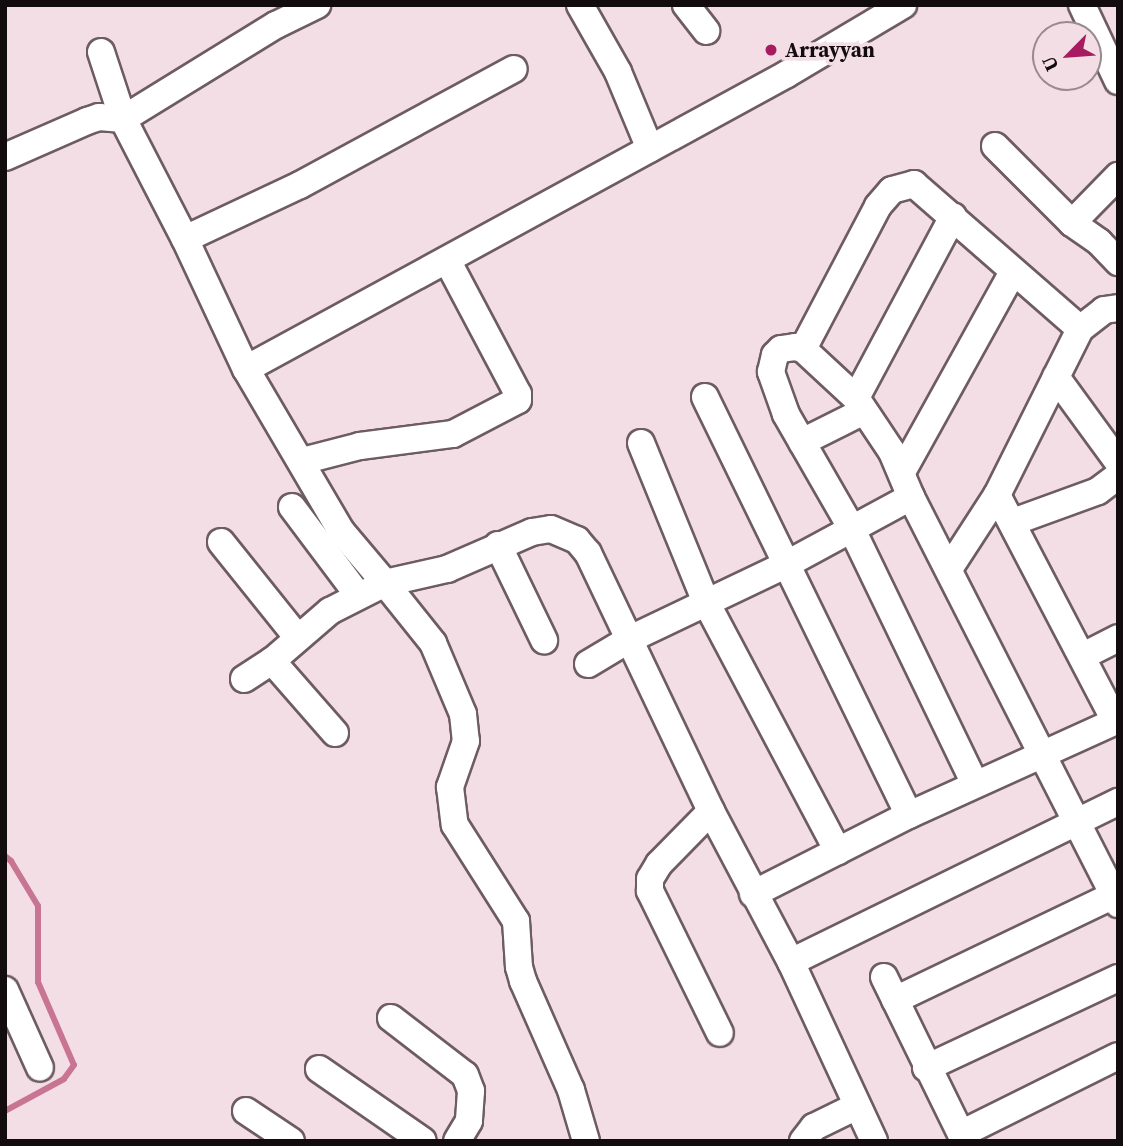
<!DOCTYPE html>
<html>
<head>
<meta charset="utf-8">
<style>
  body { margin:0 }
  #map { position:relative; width:1123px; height:1146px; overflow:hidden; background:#f3dee5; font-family:"Source Serif 4",serif }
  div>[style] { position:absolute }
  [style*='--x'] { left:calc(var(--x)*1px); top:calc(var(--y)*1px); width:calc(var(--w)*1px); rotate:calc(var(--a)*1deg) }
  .stream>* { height:6px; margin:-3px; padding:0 3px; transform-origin:3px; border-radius:3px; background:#c87593 }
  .roads { filter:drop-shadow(2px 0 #6d5c61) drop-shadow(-2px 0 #6d5c61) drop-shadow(0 2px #6d5c61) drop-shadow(0 -2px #6d5c61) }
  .minor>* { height:26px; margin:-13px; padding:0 13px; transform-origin:13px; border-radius:13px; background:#fff }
  .dots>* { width:19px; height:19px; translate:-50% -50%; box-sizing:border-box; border:4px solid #f3dee5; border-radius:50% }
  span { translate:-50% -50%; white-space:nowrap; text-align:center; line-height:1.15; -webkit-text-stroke:7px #f3dee5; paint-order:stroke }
  .poi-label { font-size:21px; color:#130c0e; font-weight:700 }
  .left { translate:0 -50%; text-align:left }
  .frame { position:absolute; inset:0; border:7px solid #130c0e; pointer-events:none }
  .north { position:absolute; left:1032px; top:21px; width:70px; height:70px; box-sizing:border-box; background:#f3dee5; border:2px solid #998a8f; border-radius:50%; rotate:245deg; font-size:19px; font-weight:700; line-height:28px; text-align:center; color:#130c0e }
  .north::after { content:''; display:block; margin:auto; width:24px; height:32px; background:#a71c61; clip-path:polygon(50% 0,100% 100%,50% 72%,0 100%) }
</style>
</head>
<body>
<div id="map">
  <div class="stream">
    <div style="--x:5;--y:856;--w:8;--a:40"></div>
    <div style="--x:11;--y:861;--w:52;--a:59"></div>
    <div style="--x:38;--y:906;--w:76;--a:90"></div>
    <div style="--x:38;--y:982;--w:90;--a:66.6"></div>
    <div style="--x:74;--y:1065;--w:17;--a:126"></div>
    <div style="--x:64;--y:1079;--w:67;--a:151.5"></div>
  </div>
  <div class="roads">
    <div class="minor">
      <div style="--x:580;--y:5;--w:77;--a:60.4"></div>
      <div style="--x:618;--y:72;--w:83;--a:67.4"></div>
      <div style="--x:686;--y:5;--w:33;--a:52"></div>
      <div style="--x:1082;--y:5;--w:84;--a:64.7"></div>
      <div style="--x:101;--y:52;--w:71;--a:71.8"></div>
      <div style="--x:123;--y:119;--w:180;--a:-31.6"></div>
      <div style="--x:276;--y:25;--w:46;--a:-26"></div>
      <div style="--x:995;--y:146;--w:109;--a:45"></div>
      <div style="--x:1072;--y:223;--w:66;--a:-45.6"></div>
      <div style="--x:5;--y:157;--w:90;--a:-23.7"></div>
      <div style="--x:87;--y:121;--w:13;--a:-18"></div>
      <div style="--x:99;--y:117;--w:24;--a:5"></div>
      <div style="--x:123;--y:119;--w:135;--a:62.7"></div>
      <div style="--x:185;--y:239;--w:144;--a:64.9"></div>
      <div style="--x:246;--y:369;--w:616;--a:-28.6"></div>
      <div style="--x:787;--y:74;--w:135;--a:-30.7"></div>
      <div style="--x:1072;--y:223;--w:33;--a:35"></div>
      <div style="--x:1099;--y:242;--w:28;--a:46"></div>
      <div style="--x:185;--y:239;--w:127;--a:-25.2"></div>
      <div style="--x:300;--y:185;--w:243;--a:-28.5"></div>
      <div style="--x:803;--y:349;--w:161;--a:-62.3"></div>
      <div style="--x:878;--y:206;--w:21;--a:-49"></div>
      <div style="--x:892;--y:190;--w:23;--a:-15"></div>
      <div style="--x:914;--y:184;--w:220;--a:41.1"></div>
      <div style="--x:246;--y:369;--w:188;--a:59.6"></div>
      <div style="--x:341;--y:531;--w:68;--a:49.8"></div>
      <div style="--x:385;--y:583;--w:64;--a:-12.7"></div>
      <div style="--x:447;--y:569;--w:93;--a:-23.5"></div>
      <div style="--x:532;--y:532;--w:19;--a:-9"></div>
      <div style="--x:551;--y:529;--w:28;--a:23"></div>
      <div style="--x:577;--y:540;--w:17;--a:50"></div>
      <div style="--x:588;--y:553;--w:286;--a:64.5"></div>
      <div style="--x:711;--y:811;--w:171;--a:62.1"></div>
      <div style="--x:791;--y:962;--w:197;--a:65.1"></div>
      <div style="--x:1056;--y:377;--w:105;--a:53.9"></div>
      <div style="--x:705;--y:397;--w:465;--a:64"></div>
      <div style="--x:856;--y:398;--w:206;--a:-61.9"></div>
      <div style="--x:802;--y:442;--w:69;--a:-26.6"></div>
      <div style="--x:641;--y:443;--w:172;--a:67.8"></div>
      <div style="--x:706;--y:602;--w:282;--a:62.1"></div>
      <div style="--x:302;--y:461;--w:60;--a:-14.5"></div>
      <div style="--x:360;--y:446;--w:94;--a:-7.4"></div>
      <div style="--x:453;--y:434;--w:73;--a:-27.6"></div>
      <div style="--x:518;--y:400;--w:6;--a:-90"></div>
      <div style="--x:518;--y:394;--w:149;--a:-117.9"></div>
      <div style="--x:902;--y:472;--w:229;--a:-61"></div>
      <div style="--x:997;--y:495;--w:255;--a:62.4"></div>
      <div style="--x:292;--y:507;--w:110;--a:53.1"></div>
      <div style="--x:1013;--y:522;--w:90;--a:-20"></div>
      <div style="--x:1098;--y:491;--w:25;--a:-37"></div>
      <div style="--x:221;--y:542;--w:122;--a:51.3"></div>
      <div style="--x:498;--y:545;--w:106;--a:64.2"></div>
      <div style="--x:949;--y:569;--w:88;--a:-57"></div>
      <div style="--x:997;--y:495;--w:186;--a:-63.4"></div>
      <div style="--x:1080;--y:329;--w:31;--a:-38"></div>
      <div style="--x:1104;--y:310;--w:14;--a:-8"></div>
      <div style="--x:1083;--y:656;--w:39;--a:-27"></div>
      <div style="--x:588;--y:664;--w:47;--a:-31"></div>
      <div style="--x:628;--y:640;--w:176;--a:-25.5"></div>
      <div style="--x:787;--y:564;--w:141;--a:-28.4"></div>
      <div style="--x:244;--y:679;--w:33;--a:-33"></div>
      <div style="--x:335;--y:733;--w:96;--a:-131.2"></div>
      <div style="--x:272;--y:661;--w:77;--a:-40.8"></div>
      <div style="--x:330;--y:611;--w:62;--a:-27"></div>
      <div style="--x:385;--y:583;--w:77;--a:51.3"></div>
      <div style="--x:433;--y:643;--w:77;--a:67.1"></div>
      <div style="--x:463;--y:714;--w:27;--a:84"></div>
      <div style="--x:466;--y:741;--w:49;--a:109.2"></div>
      <div style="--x:450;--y:787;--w:38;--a:83"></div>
      <div style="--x:455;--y:825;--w:114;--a:57.6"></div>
      <div style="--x:516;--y:921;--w:46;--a:86.3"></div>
      <div style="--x:519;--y:967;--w:15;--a:74"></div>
      <div style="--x:523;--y:981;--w:119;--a:66.2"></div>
      <div style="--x:571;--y:1090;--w:53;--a:73.6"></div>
      <div style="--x:975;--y:784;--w:283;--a:-115.8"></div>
      <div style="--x:852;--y:529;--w:133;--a:-119.9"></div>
      <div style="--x:786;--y:414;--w:45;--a:-109.7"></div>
      <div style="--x:771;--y:372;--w:17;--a:-77"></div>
      <div style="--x:775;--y:355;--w:8;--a:-45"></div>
      <div style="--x:781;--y:349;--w:14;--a:-8"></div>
      <div style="--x:795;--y:347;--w:8;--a:14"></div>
      <div style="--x:803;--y:349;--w:72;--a:42.8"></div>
      <div style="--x:856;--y:398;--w:65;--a:56.3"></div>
      <div style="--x:892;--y:452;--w:49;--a:67.1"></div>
      <div style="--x:911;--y:497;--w:457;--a:63"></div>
      <div style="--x:711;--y:811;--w:74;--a:134.5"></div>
      <div style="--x:659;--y:864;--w:17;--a:121"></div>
      <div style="--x:650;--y:879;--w:12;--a:90"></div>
      <div style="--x:650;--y:891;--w:158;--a:63.8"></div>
      <div style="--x:753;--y:894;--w:175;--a:-26.9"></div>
      <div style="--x:909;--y:815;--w:230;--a:-24.4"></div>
      <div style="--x:791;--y:962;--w:364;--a:-26.1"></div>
      <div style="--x:884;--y:977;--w:175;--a:63.9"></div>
      <div style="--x:961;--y:1134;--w:175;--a:-26.4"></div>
      <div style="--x:5;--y:990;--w:85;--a:65.8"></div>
      <div style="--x:895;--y:1000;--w:247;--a:-25.6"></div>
      <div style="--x:391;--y:1018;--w:93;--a:37.6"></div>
      <div style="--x:465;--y:1075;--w:17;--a:69"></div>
      <div style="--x:471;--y:1091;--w:30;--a:94"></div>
      <div style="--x:469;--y:1121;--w:23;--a:121"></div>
      <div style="--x:926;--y:1068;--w:212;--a:-25.1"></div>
      <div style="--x:319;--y:1069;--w:126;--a:34.7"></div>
      <div style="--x:246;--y:1111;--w:54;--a:33.7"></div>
      <div style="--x:803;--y:1141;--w:18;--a:-52"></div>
      <div style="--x:814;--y:1127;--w:48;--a:-26"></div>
    </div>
  </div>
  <div class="dots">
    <div style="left:771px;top:50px;background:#a71c61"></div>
  </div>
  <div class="poi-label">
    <span class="left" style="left:785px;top:50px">Arrayyan</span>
  </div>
  <div class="frame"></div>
  <div class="north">U</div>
</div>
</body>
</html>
